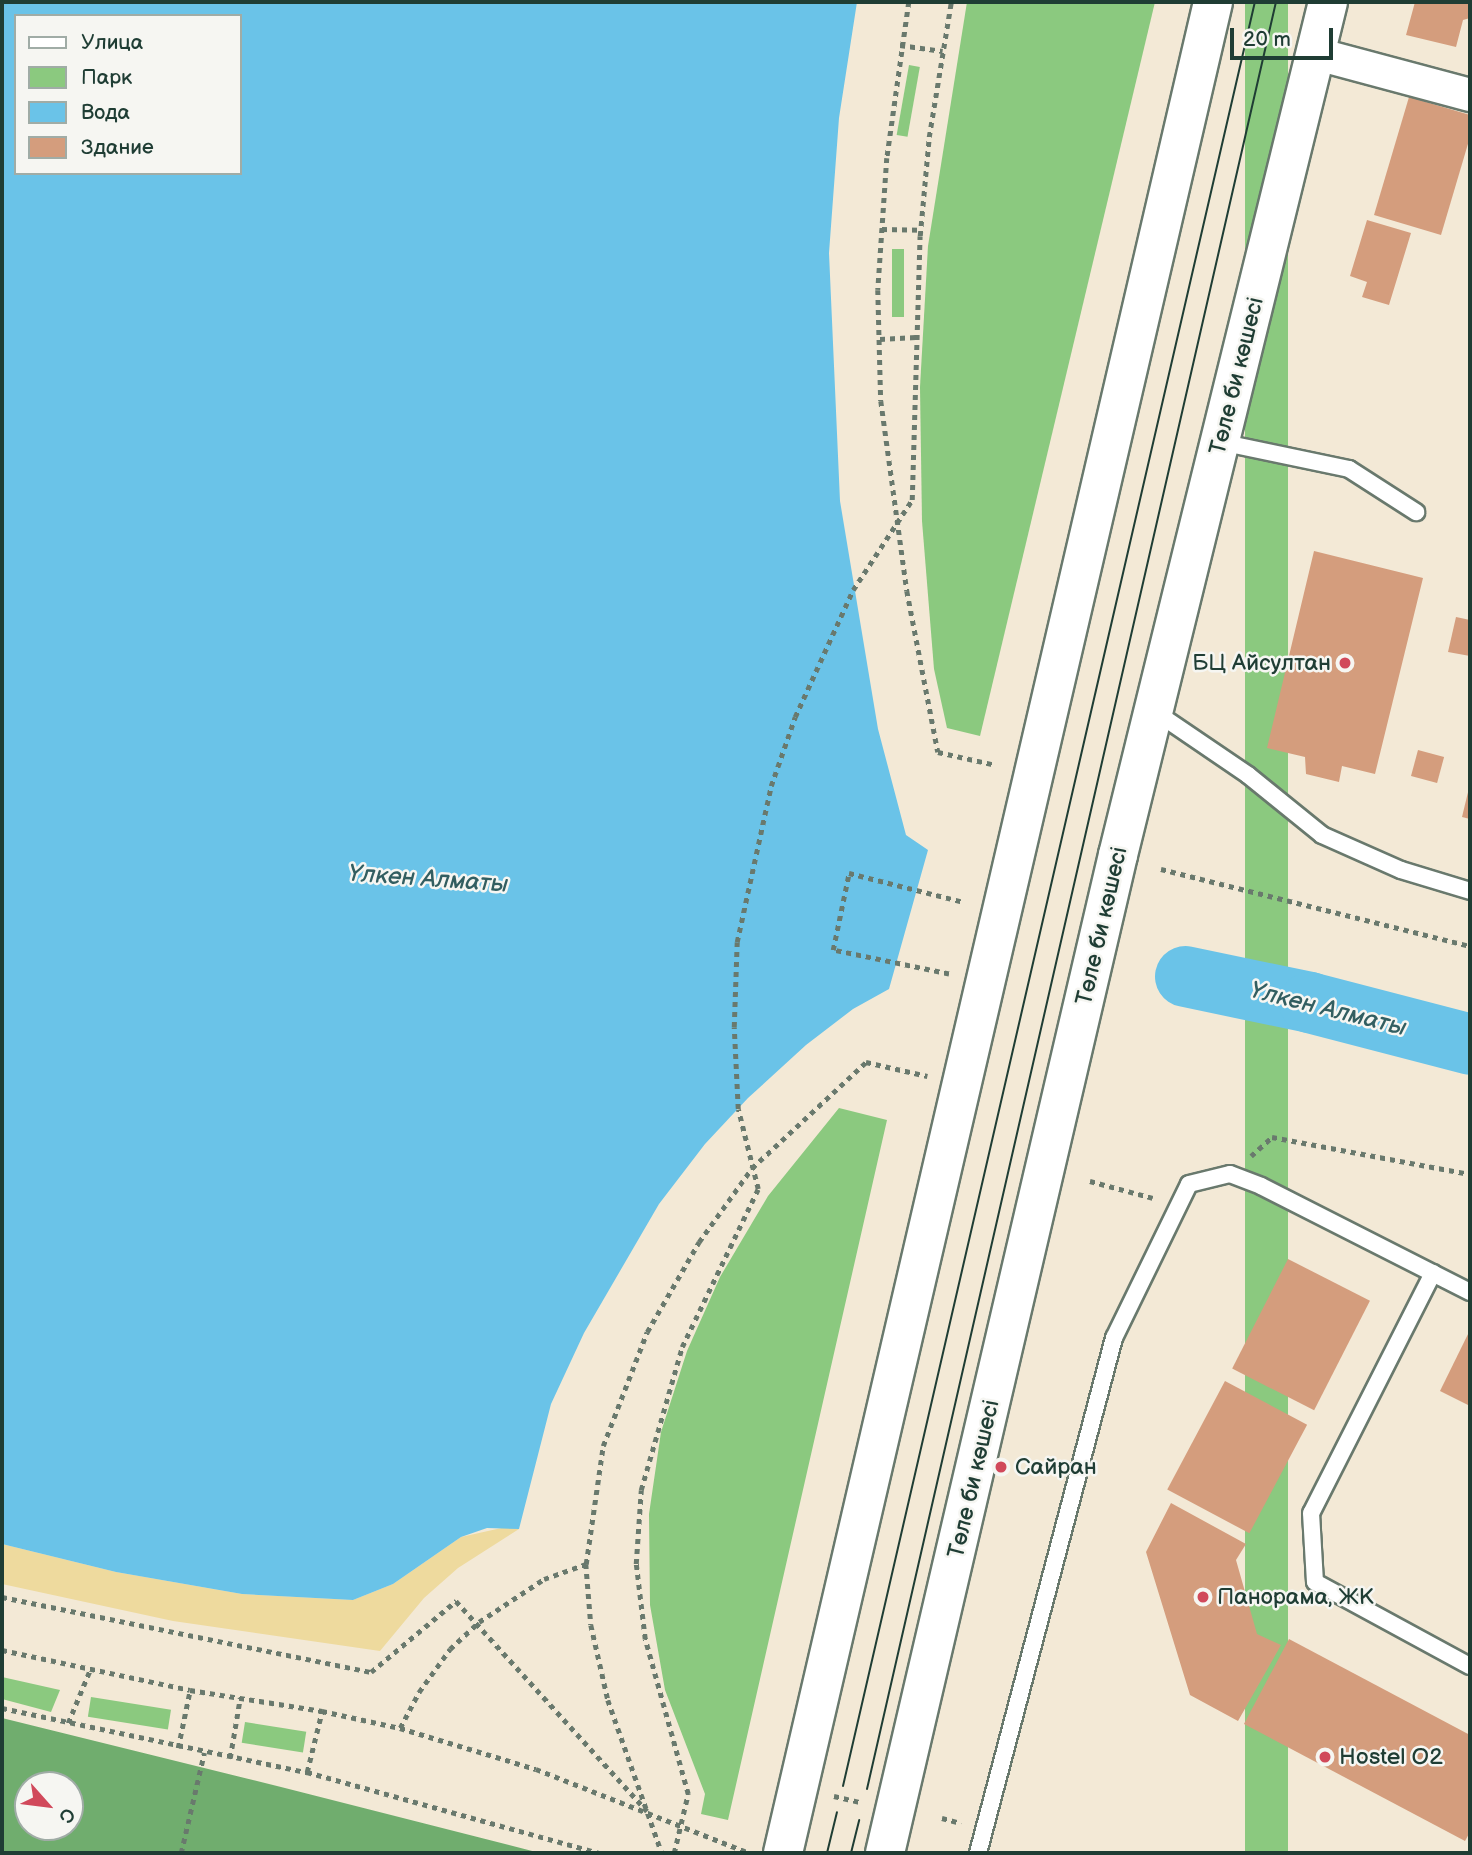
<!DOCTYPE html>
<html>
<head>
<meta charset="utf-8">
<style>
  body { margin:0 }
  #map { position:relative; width:1472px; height:1855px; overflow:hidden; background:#f3e9d6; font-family:"Balsamiq Sans",sans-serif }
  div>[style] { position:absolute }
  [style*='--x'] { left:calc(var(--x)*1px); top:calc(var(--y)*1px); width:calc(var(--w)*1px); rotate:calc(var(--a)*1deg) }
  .green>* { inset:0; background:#8bc97f; transform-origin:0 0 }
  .forest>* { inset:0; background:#70ad6e }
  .sand>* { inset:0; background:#eeda9e }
  .water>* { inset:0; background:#6ac3e8 }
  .river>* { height:61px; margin:-30.5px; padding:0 30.5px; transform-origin:30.5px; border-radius:30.5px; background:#6ac3e8 }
  .building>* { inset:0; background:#d49d7d; transform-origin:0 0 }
  .path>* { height:4.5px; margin-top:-2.25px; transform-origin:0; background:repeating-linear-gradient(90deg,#69796d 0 5px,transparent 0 10px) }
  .roads { filter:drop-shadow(2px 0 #69796d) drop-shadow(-2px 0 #69796d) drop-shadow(0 2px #69796d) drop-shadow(0 -2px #69796d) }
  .lane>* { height:16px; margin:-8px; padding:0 8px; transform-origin:8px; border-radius:8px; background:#fff }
  .street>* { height:32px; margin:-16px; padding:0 16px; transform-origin:16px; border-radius:16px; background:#fff }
  .secondary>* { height:38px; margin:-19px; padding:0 19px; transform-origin:19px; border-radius:19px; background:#fff }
  .tram>* { height:2px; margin:-1px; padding:0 1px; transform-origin:1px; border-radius:1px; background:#1f3d34 }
  .dots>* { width:19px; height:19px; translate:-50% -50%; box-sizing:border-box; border:4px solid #f6f6f2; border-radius:50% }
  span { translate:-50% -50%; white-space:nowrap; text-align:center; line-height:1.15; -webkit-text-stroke:5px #f6f6f2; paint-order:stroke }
  .street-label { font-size:23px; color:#1f3d34 }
  .poi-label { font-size:23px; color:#1f3d34 }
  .right { translate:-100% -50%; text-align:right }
  .left { translate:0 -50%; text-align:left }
  .water-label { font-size:24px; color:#325e61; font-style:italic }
  .frame { position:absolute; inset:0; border:4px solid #1f3d34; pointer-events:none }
  .legend { position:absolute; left:14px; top:14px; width:228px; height:161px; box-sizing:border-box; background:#f6f6f2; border:2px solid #a0aca6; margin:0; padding:9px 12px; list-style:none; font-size:21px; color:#1f3d34 }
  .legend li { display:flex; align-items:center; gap:14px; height:35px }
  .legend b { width:35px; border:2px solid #a0aca6 }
  .north { position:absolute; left:14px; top:1771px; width:70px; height:70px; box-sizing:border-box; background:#f6f6f2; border:2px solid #a0aca6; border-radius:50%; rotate:118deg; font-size:19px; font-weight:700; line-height:28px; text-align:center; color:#1f3d34 }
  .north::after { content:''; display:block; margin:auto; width:24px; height:32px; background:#d1495b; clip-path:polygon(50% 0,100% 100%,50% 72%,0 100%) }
  .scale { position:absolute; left:1230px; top:28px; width:103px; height:32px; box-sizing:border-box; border:4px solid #1f3d34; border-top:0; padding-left:9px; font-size:21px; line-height:24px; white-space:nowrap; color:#1f3d34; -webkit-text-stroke:5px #f6f6f2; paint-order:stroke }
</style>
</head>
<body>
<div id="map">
  <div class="green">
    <div style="clip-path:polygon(967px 2px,1155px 2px,980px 736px,947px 728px,934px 669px,922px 521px,920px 387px,928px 246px)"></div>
    <div style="left:1245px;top:2px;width:43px;height:1900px"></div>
    <div style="left:909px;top:65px;width:11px;height:71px;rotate:10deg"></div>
    <div style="left:892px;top:249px;width:12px;height:68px"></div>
    <div style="clip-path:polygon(839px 1108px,887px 1120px,728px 1820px,701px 1814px,705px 1794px,665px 1690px,650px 1605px,649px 1514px,661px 1432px,687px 1351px,720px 1277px,768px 1196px)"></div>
    <div style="clip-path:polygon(2px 1677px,60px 1690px,51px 1712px,2px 1699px)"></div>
    <div style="left:91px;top:1697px;width:81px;height:20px;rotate:9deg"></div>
    <div style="left:245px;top:1722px;width:62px;height:21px;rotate:9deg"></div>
  </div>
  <div class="forest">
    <div style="clip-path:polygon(evenodd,2px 1718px,281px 1787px,540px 1853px,2px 1853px,2px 1718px,28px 1785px,70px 1785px,70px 1827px,28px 1827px,28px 1785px)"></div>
  </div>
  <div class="sand">
    <div style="clip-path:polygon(506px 1527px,519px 1529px,458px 1568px,424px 1598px,380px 1651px,173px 1621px,2px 1584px,2px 1544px,116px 1572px,242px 1594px,353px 1600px,393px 1584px,461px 1537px)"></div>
  </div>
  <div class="water">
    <div style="clip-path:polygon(evenodd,2px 2px,857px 2px,839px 118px,829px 253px,840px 501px,878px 729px,906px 835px,928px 850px,889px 989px,853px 1009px,806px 1045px,748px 1098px,705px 1144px,659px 1204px,584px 1333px,551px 1404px,519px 1529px,487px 1528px,461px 1537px,393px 1584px,353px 1600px,242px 1594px,116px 1572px,2px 1544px,2px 2px,16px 16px,240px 16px,240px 173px,16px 173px,16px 16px)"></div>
  </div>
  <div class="river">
    <div style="--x:1185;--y:976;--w:127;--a:11.8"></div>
    <div style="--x:1309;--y:1002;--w:166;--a:14.6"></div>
  </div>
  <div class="building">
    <div style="clip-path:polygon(1415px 2px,1470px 2px,1470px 18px,1463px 20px,1456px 47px,1406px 35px)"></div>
    <div style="clip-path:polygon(1409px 97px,1470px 115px,1470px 137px,1441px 235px,1374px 215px)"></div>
    <div style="clip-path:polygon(1367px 220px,1411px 233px,1389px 305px,1362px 297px,1367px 282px,1350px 276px)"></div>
    <div style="clip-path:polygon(1314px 551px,1423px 578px,1375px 774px,1342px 766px,1339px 782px,1306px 774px,1305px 757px,1267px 748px)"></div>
    <div style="clip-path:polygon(1456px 617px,1470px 620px,1470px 656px,1448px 652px)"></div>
    <div style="left:1418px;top:750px;width:27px;height:27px;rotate:15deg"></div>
    <div style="clip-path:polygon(1469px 788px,1470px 788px,1470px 819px,1462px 817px)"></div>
    <div style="left:1288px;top:1259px;width:92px;height:123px;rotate:27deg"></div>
    <div style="clip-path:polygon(1470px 1330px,1470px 1406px,1440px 1391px)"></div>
    <div style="left:1225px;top:1381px;width:93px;height:123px;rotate:28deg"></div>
    <div style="clip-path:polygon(1171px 1503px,1246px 1544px,1236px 1560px,1257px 1634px,1281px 1645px,1238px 1721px,1190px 1695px,1146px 1552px)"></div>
    <div style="clip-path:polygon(1289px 1639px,1470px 1735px,1470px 1832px,1465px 1841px,1244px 1724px)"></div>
  </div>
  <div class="path">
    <div style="--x:909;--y:2;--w:158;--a:98"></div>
    <div style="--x:887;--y:158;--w:132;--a:93.9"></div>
    <div style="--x:878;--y:290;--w:111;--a:88.5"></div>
    <div style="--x:881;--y:401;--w:192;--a:82.2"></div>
    <div style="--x:907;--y:591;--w:164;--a:79.1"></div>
    <div style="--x:938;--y:752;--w:59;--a:12.6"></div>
    <div style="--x:900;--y:45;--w:43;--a:7.9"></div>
    <div style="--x:882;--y:229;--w:39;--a:1"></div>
    <div style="--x:880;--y:339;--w:36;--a:-3"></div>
    <div style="--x:1161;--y:869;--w:318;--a:14"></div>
    <div style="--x:949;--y:974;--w:118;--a:-168.3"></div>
    <div style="--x:833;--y:950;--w:79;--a:-78.3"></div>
    <div style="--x:849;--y:873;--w:119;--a:14.2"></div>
    <div style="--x:1251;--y:1156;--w:28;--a:-42"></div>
    <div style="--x:1272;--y:1137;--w:201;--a:10.6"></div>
    <div style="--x:1090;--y:1181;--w:65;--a:15.1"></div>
    <div style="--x:586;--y:1564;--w:61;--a:85.3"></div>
    <div style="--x:591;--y:1625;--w:77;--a:77.2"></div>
    <div style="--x:608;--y:1700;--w:162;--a:70.6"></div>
    <div style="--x:2;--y:1597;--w:377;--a:11.5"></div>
    <div style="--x:371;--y:1672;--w:111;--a:-39.9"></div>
    <div style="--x:456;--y:1601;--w:284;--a:47.7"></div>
    <div style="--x:2;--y:1650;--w:192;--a:12"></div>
    <div style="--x:190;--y:1690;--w:134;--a:9"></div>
    <div style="--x:2;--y:1708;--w:312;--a:11.9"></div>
    <div style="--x:307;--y:1772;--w:303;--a:15.5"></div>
    <div style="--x:68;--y:1723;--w:57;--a:-67.5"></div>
    <div style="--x:400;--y:1728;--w:142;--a:16.8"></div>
    <div style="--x:536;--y:1769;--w:227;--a:21.5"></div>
    <div style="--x:178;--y:1748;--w:59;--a:-78.3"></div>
    <div style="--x:230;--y:1758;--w:61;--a:-80.5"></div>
    <div style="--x:307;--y:1772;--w:63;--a:-76.2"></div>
    <div style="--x:322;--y:1711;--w:80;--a:12.3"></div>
    <div style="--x:400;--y:1728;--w:41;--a:-62.2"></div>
    <div style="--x:419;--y:1692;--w:53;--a:-54.2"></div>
    <div style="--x:450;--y:1649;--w:40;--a:-43"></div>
    <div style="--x:479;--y:1622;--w:78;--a:-33.5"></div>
    <div style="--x:544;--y:1579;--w:45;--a:-19.7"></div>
    <div style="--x:586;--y:1564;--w:119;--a:-81.8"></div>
    <div style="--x:603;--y:1446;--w:122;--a:-68.9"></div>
    <div style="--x:647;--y:1332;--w:104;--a:-60"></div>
    <div style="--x:699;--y:1242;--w:91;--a:-54.4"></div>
    <div style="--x:752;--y:1168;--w:156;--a:-42.9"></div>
    <div style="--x:866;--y:1062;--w:63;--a:12.9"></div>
    <div style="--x:834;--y:1796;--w:27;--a:13"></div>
    <div style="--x:942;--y:1818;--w:20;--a:15"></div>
    <div style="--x:181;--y:1853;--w:103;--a:-77"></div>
    <div style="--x:674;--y:1853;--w:61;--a:-76.7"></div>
    <div style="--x:688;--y:1794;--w:161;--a:-105.5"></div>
    <div style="--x:645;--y:1639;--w:76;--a:-96.8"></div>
    <div style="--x:636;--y:1564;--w:74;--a:-86.1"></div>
    <div style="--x:641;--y:1490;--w:149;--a:-74"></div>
    <div style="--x:682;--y:1347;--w:175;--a:-64.3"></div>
    <div style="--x:758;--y:1189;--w:82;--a:-104"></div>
    <div style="--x:738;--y:1109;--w:82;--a:-92.8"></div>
    <div style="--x:734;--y:1027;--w:85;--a:-88"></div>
    <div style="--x:737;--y:942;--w:160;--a:-77.7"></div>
    <div style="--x:771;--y:786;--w:73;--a:-70.8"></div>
    <div style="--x:795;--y:717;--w:140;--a:-65.5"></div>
    <div style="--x:853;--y:590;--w:108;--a:-56.8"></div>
    <div style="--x:912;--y:500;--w:264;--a:-88.3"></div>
    <div style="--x:920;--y:236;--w:99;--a:-84.8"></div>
    <div style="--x:929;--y:137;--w:137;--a:-80.7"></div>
  </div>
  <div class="roads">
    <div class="lane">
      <div style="--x:1220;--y:442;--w:132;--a:11.8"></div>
      <div style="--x:1349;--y:469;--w:80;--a:32.7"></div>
      <div style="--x:1154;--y:711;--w:114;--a:34.2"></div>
      <div style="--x:1248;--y:775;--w:95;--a:39"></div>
      <div style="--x:1322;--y:835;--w:86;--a:23.9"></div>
      <div style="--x:1401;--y:870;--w:72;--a:16.9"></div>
      <div style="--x:1433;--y:1273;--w:269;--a:116.9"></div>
      <div style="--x:1311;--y:1513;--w:69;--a:86.7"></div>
      <div style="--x:1315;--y:1582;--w:176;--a:28.5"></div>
      <div style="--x:978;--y:1853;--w:533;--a:-75.21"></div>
      <div style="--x:1114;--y:1338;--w:171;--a:-64"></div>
      <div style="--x:1189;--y:1184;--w:42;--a:-13.7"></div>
      <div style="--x:1230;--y:1174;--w:33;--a:21"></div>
      <div style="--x:1261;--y:1186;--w:234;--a:26.9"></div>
    </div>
    <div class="street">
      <div style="--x:1317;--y:54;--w:158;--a:15"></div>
    </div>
    <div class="secondary">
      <div style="--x:783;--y:1853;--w:1900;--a:-76.92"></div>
      <div style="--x:885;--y:1853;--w:1025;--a:-76.86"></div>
      <div style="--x:1118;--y:855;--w:878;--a:-76.17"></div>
    </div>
  </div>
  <div class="tram">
    <div style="--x:843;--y:1786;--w:1831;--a:-77"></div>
    <div style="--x:867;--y:1789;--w:1833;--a:-77.11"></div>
    <div style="--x:827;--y:1853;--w:42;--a:-76.3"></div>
    <div style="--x:851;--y:1853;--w:34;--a:-76"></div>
  </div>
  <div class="dots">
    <div style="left:1345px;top:663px;background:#d1495b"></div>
    <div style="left:1001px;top:1467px;background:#d1495b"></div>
    <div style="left:1203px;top:1597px;background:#d1495b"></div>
    <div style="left:1325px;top:1757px;background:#d1495b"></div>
  </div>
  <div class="street-label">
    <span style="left:1237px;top:376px;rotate:-76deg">Төле би көшесі</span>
    <span style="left:1102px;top:926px;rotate:-77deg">Төле би көшесі</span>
    <span style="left:974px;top:1479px;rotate:-77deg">Төле би көшесі</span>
  </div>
  <div class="poi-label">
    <span class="right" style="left:1331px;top:663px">БЦ Айсултан</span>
    <span class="left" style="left:1015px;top:1467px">Сайран</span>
    <span class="left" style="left:1217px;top:1597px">Панорама, ЖК</span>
    <span class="left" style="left:1339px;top:1757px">Hostel O2</span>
  </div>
  <div class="water-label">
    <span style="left:428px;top:879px;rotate:4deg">Үлкен Алматы</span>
    <span style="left:1328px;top:1009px;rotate:14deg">Үлкен Алматы</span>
  </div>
  <div class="frame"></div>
  <ul class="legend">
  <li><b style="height:9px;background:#fff"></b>Улица</li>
  <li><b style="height:19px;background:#8bc97f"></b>Парк</li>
  <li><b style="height:19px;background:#6ac3e8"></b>Вода</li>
  <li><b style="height:19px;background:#d49d7d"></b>Здание</li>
  </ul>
  <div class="north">С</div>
  <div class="scale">20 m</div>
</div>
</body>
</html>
